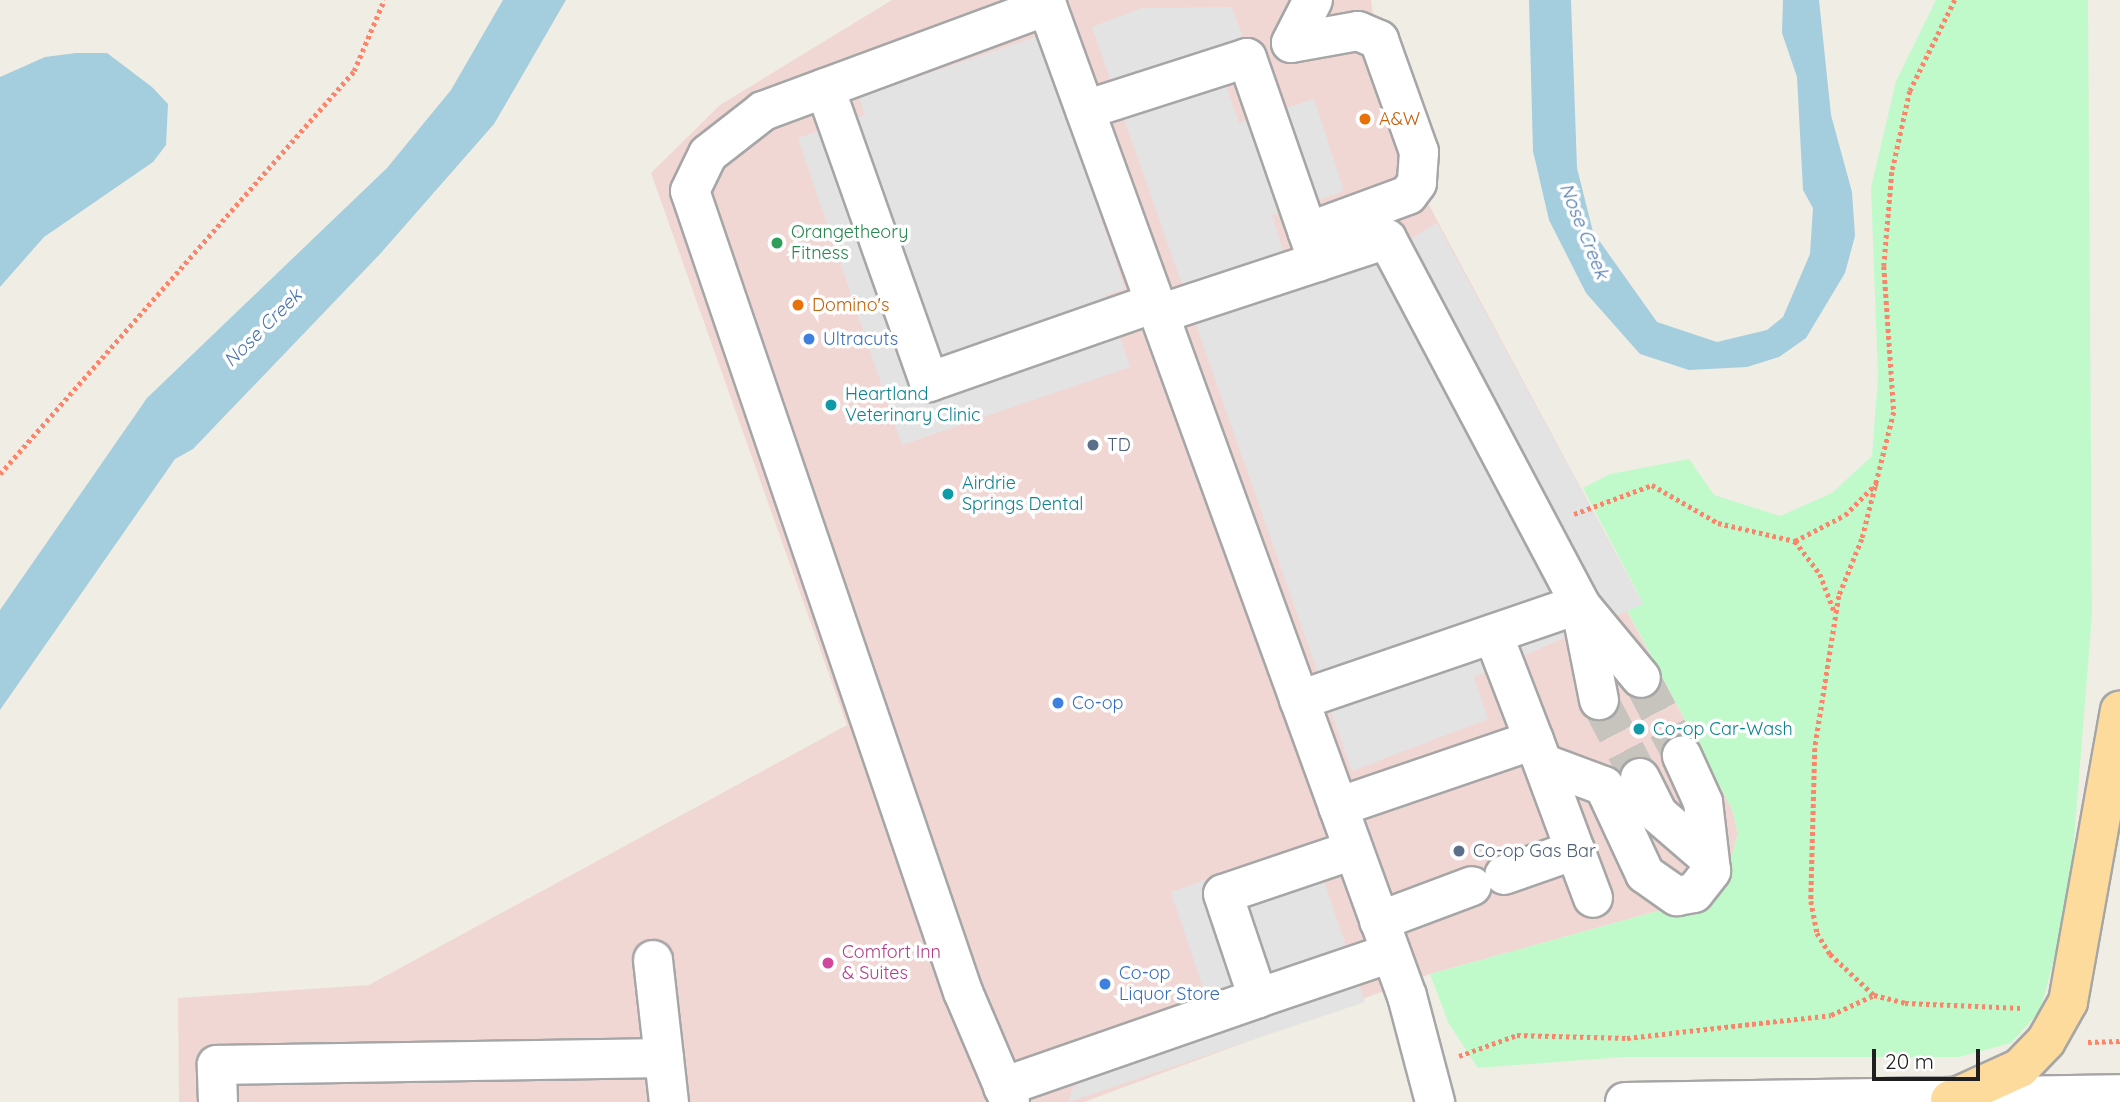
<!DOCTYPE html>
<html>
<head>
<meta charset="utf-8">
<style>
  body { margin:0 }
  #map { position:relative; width:2120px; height:1102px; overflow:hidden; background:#f0ede5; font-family:Quicksand,sans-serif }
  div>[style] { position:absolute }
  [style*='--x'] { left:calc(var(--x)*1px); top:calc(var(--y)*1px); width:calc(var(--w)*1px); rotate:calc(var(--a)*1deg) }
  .commercial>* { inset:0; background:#f1d7d4 }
  .park>* { inset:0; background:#c1faca }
  .parking>* { inset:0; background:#e3e3e3 }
  .water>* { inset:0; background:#a4cdde }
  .minor-tunnel>* { height:38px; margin-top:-19px; transform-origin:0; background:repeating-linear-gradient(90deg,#c6c4bd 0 38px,transparent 0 57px) }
  .path>* { height:4.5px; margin-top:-2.25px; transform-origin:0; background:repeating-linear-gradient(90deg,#fc846a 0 3.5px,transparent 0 7px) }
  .roads { filter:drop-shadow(2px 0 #a6a6a6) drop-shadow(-2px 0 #a6a6a6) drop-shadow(0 2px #a6a6a6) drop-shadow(0 -2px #a6a6a6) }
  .minor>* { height:38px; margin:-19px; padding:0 19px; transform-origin:19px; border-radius:19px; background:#fff }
  .major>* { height:38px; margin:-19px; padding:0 19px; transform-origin:19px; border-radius:19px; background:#fddb9c }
  .dots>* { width:19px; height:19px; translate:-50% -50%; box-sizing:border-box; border:4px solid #fff; border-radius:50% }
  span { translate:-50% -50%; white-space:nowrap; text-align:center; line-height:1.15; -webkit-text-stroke:7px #fff; paint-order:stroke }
  .food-label { font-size:18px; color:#c56008 }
  .left { translate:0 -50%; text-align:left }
  .leisure-label { font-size:18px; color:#27864d }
  .shop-label { font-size:18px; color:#366cbe }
  .culture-label { font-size:18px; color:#0d838f }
  .service-label { font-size:18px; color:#4e5e75 }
  .hotel-label { font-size:18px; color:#b23c85 }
  .water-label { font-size:19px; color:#4975b0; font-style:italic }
  .scale { position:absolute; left:1872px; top:1049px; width:108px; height:32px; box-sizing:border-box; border:4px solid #1f1f1f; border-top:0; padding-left:9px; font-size:21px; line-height:24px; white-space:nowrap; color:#1f1f1f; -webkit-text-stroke:5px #fff; paint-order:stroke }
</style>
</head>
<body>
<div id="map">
  <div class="commercial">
    <div style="clip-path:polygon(892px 0,1371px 0,1373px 14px,1392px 24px,1438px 152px,1422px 192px,1643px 604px,1627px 611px,1732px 809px,1738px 833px,1725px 880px,1694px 901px,1430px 974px,1084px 1102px,179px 1102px,178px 998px,369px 985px,847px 725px,651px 173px,720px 105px)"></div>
  </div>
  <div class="park">
    <div style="clip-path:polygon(1936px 0,2088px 0,2092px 614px,2069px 904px,2040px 1011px,2011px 1043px,1959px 1057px,1623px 1057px,1478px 1068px,1449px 1024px,1430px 974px,1694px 901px,1725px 879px,1738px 834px,1732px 809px,1627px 610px,1643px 603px,1583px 488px,1610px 474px,1689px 459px,1714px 495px,1780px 516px,1832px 493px,1872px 456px,1878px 377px,1871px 188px,1896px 81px)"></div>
  </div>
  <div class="parking">
    <div style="clip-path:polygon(1232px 7px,1243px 38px,1213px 48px,1239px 123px,1314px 99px,1344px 191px,1272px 215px,1294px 285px,1381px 257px,1437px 223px,1643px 604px,1474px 677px,1488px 719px,1352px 771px,1092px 27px,1142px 8px)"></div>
    <div style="clip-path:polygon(1039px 36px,1125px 289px,1106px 295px,1130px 367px,902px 445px,798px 138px,865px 115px,859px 97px)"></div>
    <div style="clip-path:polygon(1311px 843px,1365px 1002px,1068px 1102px,1080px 1070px,1214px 1020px,1171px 892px)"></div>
  </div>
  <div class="water">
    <div style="clip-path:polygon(503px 0,566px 0,494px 124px,380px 254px,193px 449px,175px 459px,0 710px,0 610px,147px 398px,387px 168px,451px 90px)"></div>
    <div style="clip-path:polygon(1529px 0,1571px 0,1577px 168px,1593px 232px,1657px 322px,1717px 342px,1767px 330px,1783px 317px,1810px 254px,1813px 208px,1803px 190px,1797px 77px,1782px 33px,1783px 0,1819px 0,1831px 115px,1852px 192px,1855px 236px,1845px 273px,1806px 338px,1779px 357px,1747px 367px,1689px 370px,1640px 354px,1586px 293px,1549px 220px,1533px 151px)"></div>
    <div style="clip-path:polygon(76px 53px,107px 53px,152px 87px,168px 104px,166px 145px,153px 162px,44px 237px,0 287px,0 77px,45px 57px)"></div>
  </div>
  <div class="minor-tunnel">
    <div style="--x:1641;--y:678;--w:88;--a:62.3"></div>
    <div style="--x:1599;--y:700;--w:88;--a:62.3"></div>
  </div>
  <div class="path">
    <div style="--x:1955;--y:0;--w:102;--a:116.3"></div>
    <div style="--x:1910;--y:91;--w:83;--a:102.5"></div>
    <div style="--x:1892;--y:172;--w:94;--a:94.9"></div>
    <div style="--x:1884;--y:266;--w:146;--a:86.1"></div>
    <div style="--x:1894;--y:412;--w:131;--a:104.1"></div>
    <div style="--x:1862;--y:539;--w:61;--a:112"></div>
    <div style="--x:1839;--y:596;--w:154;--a:99"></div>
    <div style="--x:1815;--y:748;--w:153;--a:91.5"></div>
    <div style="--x:1811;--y:901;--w:33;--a:79"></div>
    <div style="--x:1817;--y:933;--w:25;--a:58"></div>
    <div style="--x:1830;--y:954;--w:60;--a:43"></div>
    <div style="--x:1874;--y:995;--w:32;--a:14"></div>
    <div style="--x:1905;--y:1003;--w:117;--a:2.4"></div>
    <div style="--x:0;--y:474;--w:536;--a:-48.7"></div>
    <div style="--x:354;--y:71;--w:77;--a:-67.1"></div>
    <div style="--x:1574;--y:514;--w:83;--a:-20.4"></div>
    <div style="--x:1652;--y:485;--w:76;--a:29.9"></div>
    <div style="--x:1718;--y:523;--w:79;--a:13.2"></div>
    <div style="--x:1795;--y:541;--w:56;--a:-27.5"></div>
    <div style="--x:1845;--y:515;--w:45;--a:-45"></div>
    <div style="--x:1795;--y:541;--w:41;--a:52.9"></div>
    <div style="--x:1820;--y:574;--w:42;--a:69"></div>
    <div style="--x:2088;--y:1042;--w:32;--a:-2"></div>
    <div style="--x:1459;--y:1056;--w:62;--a:-19.9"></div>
    <div style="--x:1517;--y:1035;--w:110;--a:1.6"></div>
    <div style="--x:1627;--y:1038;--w:205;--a:-6.4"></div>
    <div style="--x:1831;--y:1015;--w:47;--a:-24.9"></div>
  </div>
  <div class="roads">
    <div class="minor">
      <div style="--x:1045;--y:0;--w:1060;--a:70.03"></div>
      <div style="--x:1407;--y:996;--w:110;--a:75.2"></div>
      <div style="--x:1291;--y:43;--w:68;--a:-10.2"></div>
      <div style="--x:1358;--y:31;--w:23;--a:23"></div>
      <div style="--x:1379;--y:40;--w:119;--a:70.3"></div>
      <div style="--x:1419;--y:152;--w:31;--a:94"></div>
      <div style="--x:1417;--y:183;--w:15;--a:127"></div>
      <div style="--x:1408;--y:195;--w:107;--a:159.7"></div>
      <div style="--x:1291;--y:43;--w:48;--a:-62.9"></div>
      <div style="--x:825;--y:88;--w:312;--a:70.5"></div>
      <div style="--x:929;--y:382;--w:239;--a:-19.3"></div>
      <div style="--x:1085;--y:110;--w:170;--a:-17.8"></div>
      <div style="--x:1247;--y:58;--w:216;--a:70.8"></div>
      <div style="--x:1159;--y:314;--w:240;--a:-18.2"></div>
      <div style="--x:1387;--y:239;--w:413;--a:62.1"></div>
      <div style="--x:1580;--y:604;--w:297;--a:161.1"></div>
      <div style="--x:1580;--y:604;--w:98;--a:78.8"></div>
      <div style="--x:1582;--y:607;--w:92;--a:50.3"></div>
      <div style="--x:1493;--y:634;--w:114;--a:68.9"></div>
      <div style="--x:1545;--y:764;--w:63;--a:20.4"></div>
      <div style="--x:1604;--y:786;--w:97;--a:65"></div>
      <div style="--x:1645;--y:874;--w:39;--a:35"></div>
      <div style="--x:1677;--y:896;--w:17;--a:-10"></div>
      <div style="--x:1694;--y:893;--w:28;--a:-52"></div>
      <div style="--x:1711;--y:871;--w:69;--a:-96.6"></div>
      <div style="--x:1703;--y:802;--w:51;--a:-114.5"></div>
      <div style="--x:1640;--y:778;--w:40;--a:63.4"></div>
      <div style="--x:1658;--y:814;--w:67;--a:40.8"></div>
      <div style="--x:1338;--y:807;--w:207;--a:-18.9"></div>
      <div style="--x:1534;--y:740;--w:117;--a:69.6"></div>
      <div style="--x:1575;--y:850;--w:75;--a:160.6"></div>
      <div style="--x:1353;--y:850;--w:137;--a:161.3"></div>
      <div style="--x:1223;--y:894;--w:110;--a:71.4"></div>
      <div style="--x:1258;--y:998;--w:140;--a:-18.7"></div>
      <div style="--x:1575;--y:850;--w:51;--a:69.4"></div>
      <div style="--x:1379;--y:921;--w:99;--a:-20.6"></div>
      <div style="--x:653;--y:960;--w:143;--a:83.6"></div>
      <div style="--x:1003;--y:1087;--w:270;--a:-19.2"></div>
      <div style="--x:218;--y:1102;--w:37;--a:-92"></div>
      <div style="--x:217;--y:1065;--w:447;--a:-0.9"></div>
      <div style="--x:1010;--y:1102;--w:120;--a:-113.1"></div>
      <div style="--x:963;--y:992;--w:846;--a:-108.82"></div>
      <div style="--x:690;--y:191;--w:41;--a:-64.1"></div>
      <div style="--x:708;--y:154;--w:70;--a:-38"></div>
      <div style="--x:763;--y:111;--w:303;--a:-20.3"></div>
      <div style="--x:1625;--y:1102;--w:495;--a:-0.9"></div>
    </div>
    <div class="major">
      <div style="--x:1950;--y:1100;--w:77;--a:-24.6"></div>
      <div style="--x:2020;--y:1068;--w:37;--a:-46"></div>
      <div style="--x:2046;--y:1041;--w:45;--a:-60.6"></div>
      <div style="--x:2068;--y:1002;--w:296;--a:-79.9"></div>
    </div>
  </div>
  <div class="dots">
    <div style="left:1365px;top:119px;background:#e8710a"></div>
    <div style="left:777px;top:243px;background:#2e9e5b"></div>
    <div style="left:798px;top:305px;background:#e8710a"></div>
    <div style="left:809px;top:339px;background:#3f7fe0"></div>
    <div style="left:831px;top:405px;background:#0f9aa8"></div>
    <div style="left:1093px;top:445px;background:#5c6f8a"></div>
    <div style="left:948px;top:494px;background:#0f9aa8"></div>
    <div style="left:1058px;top:703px;background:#3f7fe0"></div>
    <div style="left:1639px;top:729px;background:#0f9aa8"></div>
    <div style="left:1459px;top:851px;background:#5c6f8a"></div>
    <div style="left:828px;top:963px;background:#d1479c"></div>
    <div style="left:1105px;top:984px;background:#3f7fe0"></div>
  </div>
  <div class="food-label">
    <span class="left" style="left:1379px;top:119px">A&amp;W</span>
    <span class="left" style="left:812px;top:305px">Domino's</span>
  </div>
  <div class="leisure-label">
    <span class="left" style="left:791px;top:243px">Orangetheory<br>Fitness</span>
  </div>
  <div class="shop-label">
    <span class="left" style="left:823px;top:339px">Ultracuts</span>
    <span class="left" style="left:1072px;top:703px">Co-op</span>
    <span class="left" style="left:1119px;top:984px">Co-op<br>Liquor Store</span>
  </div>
  <div class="culture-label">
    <span class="left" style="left:845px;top:405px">Heartland<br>Veterinary Clinic</span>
    <span class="left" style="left:962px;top:494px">Airdrie<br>Springs Dental</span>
    <span class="left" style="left:1653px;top:729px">Co-op Car-Wash</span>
  </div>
  <div class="service-label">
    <span class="left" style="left:1107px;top:445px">TD</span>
    <span class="left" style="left:1473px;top:851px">Co-op Gas Bar</span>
  </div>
  <div class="hotel-label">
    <span class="left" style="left:842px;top:963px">Comfort Inn<br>&amp; Suites</span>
  </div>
  <div class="water-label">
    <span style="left:1584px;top:231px;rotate:68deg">Nose Creek</span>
    <span style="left:263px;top:328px;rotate:-45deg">Nose Creek</span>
  </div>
  <div class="scale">20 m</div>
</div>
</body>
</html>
